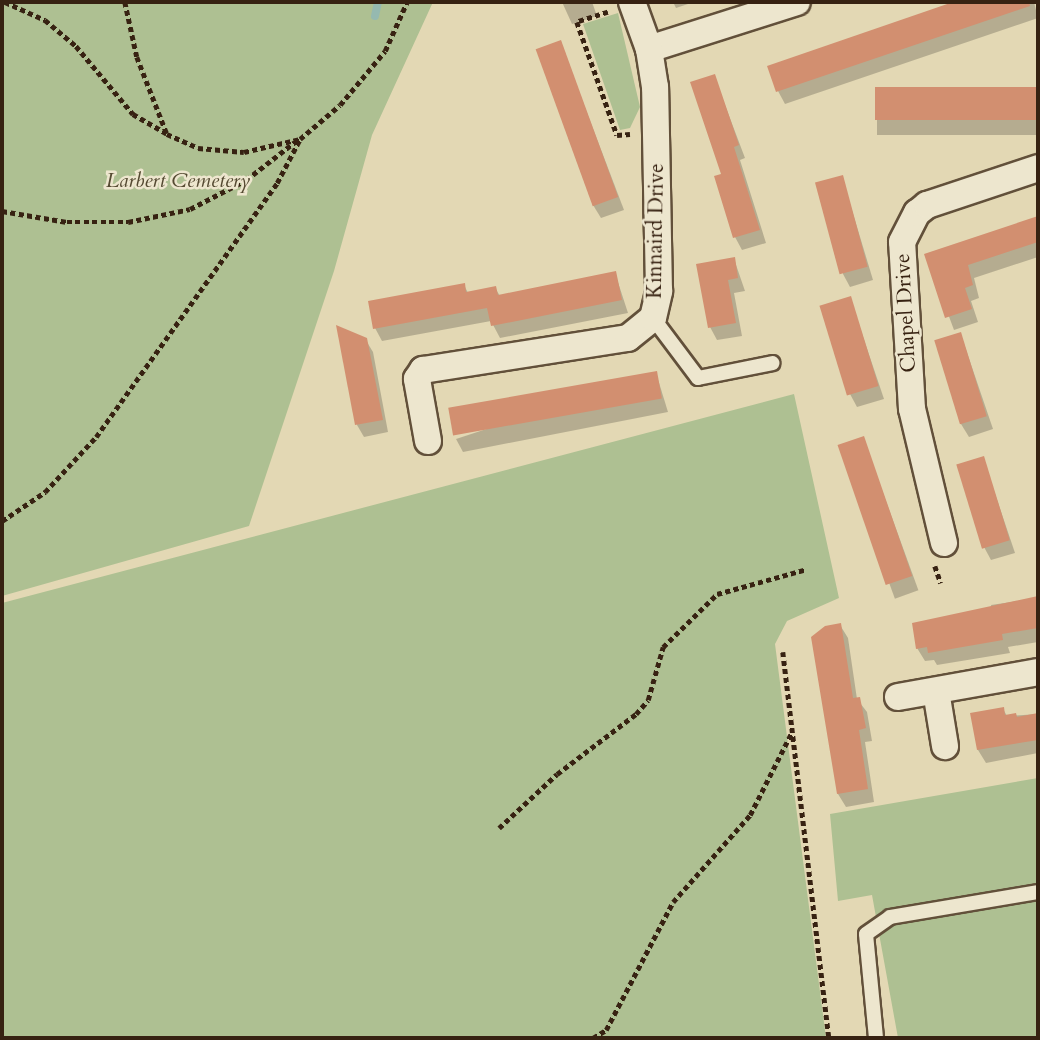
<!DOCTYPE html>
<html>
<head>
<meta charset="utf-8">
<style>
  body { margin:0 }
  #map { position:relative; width:1040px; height:1040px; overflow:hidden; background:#e3d8b4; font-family:Cardo,serif }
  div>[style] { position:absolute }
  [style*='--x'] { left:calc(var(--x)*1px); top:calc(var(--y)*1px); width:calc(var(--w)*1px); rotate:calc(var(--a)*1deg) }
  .green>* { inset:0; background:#aec092 }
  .shadow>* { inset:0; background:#0003; transform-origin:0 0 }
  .stream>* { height:8px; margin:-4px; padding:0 4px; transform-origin:4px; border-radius:4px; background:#95b9b0 }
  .building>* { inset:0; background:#d28f70; transform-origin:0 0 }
  .path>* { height:4.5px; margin-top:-2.25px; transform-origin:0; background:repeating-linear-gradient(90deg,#372212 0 5px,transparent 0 8.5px) }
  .roads { filter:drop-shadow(2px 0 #62503a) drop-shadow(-2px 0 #62503a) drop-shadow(0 2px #62503a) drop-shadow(0 -2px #62503a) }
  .service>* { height:14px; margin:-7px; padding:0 7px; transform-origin:7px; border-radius:7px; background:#ede6ce }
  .minor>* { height:26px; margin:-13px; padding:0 13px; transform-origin:13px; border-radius:13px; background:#ede6ce }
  span { translate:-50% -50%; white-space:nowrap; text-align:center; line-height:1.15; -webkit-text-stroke:5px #ede6ce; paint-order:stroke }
  .park-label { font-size:21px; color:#554a32; font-style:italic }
  .street-label { font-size:21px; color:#372212 }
  .frame { position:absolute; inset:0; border:4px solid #372212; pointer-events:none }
</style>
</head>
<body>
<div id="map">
  <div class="green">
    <div style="clip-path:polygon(2px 2px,433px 2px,372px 135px,334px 271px,249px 526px,2px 596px)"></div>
    <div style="clip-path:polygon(618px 13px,640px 107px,630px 128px,620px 130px,583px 24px)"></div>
    <div style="clip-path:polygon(794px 394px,839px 598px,787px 621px,775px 644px,826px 1038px,2px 1038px,2px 603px)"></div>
    <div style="clip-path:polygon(1038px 778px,1038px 1038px,898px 1038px,872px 895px,838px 901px,830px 814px)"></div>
  </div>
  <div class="shadow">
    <div style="clip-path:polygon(562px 2px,592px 2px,597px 16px,572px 24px)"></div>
    <div style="clip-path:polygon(673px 2px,694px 2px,676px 8px)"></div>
    <div style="clip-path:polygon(961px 2px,1034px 2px,1038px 18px,785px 104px,778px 91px,770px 67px)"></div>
    <div style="clip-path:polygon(560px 42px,624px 210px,601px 218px,593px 205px)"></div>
    <div style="clip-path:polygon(714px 76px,745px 158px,740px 160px,766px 243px,742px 250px,735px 237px,723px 175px)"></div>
    <div style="left:1038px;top:89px;width:46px;height:161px;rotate:90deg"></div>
    <div style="clip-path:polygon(842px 177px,873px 280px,850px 287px,843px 274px)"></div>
    <div style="clip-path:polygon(1038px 218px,1038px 257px,974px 278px,979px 298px,971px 301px,978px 322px,954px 330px,926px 255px)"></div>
    <div style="clip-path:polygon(734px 259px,745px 291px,734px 293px,742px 336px,717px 340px,710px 327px)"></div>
    <div style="clip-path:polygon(615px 273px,628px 313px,500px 338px,491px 321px,382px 341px,375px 328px,464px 285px,468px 293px,495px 288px,500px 296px)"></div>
    <div style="clip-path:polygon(850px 298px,884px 399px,857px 407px,850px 394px)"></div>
    <div style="clip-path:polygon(961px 335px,993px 429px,969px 437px,961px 424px)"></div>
    <div style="clip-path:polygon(365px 339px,373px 352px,388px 432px,364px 437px,357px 425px)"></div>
    <div style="clip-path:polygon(656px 373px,668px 412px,463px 452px,456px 439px)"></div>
    <div style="left:863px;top:438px;width:162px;height:25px;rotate:70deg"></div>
    <div style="clip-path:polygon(983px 458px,1015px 553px,991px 560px,984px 547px)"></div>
    <div style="clip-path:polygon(1038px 598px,1038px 642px,1008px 647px,1010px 653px,937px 665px,934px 660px,925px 661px,917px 648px,992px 611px,991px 605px)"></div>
    <div style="clip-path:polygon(840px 625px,848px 638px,857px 699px,867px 712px,872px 741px,865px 742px,874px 802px,846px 807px,838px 794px)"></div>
    <div style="clip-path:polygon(1003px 709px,1007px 716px,1038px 714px,1038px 753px,986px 763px,978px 750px,972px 714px)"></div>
  </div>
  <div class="stream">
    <div style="--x:375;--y:16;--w:14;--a:-78"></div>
  </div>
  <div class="building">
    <div style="clip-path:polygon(953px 2px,1029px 2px,1030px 6px,776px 92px,767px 66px)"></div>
    <div style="left:561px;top:40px;width:167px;height:27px;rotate:70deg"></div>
    <div style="clip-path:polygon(715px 74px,739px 145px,734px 147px,760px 230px,733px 238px,714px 176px,721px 174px,690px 82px)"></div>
    <div style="left:1038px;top:87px;width:33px;height:163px;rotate:90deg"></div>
    <div style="left:843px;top:175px;width:95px;height:29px;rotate:75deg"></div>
    <div style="clip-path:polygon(1038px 216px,1038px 242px,968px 265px,973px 285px,965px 288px,972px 309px,945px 318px,924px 254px)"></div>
    <div style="clip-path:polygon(735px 257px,738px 278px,728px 280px,736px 323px,708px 328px,696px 264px)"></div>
    <div style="clip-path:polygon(616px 271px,622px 300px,491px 326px,487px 308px,373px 329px,368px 301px,465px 283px,466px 292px,496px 286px,498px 295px)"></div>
    <div style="left:851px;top:296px;width:94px;height:33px;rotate:73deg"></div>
    <div style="clip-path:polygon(336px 325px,367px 338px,383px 420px,355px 425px)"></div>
    <div style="left:961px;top:332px;width:88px;height:28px;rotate:73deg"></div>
    <div style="left:657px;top:371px;width:28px;height:212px;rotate:80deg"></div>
    <div style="left:864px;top:436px;width:148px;height:28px;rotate:71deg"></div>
    <div style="left:984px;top:456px;width:88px;height:29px;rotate:73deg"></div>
    <div style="clip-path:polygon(1038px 596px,1038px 628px,1002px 634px,1003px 640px,928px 653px,927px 647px,916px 649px,912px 623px)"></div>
    <div style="clip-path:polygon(841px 623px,853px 698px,860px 697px,866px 728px,859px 730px,868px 789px,837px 794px,811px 637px,825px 626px)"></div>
    <div style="clip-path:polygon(1004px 707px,1005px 715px,1016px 713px,1017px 717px,1038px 713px,1038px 740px,977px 750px,970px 713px)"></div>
  </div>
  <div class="path">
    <div style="--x:5;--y:2;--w:44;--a:24.2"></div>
    <div style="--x:45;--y:20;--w:40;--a:40"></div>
    <div style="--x:76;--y:46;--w:89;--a:50"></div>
    <div style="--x:133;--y:114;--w:39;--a:30"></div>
    <div style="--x:125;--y:2;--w:56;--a:77.7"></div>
    <div style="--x:137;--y:57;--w:83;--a:68.7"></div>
    <div style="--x:167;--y:134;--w:34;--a:24"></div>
    <div style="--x:198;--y:148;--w:46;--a:5"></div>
    <div style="--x:244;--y:152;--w:57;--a:-13.1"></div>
    <div style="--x:300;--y:139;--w:52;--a:-40.4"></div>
    <div style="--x:340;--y:105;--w:70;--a:-50.2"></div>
    <div style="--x:385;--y:51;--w:54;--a:-65.8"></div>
    <div style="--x:608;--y:12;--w:33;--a:162"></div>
    <div style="--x:577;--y:22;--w:120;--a:70.5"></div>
    <div style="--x:617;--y:135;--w:13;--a:-4"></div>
    <div style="--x:2;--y:211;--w:66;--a:9.6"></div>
    <div style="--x:67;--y:222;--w:61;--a:0"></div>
    <div style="--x:128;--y:222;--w:63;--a:-11.8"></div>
    <div style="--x:190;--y:209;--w:63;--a:-27.4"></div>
    <div style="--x:246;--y:180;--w:63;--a:-38"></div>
    <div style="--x:2;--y:521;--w:52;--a:-34"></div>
    <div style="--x:45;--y:492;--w:75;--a:-47.2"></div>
    <div style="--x:96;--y:437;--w:312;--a:-54.5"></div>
    <div style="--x:277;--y:183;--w:50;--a:-62.4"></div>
    <div style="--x:935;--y:566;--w:18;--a:71"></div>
    <div style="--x:783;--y:652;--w:389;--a:83.2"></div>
    <div style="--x:499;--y:828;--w:79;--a:-43"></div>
    <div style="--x:557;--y:774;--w:99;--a:-37.2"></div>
    <div style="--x:636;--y:714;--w:18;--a:-49"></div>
    <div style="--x:648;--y:700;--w:55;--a:-74.2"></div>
    <div style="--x:663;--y:647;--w:76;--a:-44.5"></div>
    <div style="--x:717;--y:594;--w:93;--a:-15.5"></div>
    <div style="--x:593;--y:1038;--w:15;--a:-32"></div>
    <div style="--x:606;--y:1030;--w:144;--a:-62.4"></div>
    <div style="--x:673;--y:902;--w:116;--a:-48.5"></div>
    <div style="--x:750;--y:815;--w:91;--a:-63.2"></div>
  </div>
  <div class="roads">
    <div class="service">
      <div style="--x:653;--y:318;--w:75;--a:53.1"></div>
      <div style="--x:698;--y:378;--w:76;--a:-11.3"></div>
      <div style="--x:876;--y:1038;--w:104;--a:-95.5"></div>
      <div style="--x:866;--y:934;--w:29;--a:-35"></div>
      <div style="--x:890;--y:917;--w:150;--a:-9.6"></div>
    </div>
    <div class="minor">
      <div style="--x:649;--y:49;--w:155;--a:-17.6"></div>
      <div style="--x:428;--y:441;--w:63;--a:-100.1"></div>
      <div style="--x:417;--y:379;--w:11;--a:-56"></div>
      <div style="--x:423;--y:370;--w:207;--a:-8.9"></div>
      <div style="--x:628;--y:338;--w:32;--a:-39"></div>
      <div style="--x:653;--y:318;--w:28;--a:-77"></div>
      <div style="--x:659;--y:291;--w:204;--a:-91.1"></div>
      <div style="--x:655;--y:87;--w:38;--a:-99"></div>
      <div style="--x:649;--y:49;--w:50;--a:-109.9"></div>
      <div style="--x:944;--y:543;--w:138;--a:-103.4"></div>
      <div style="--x:912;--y:409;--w:167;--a:-93.4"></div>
      <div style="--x:902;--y:242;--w:33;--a:-63"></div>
      <div style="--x:917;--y:213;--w:13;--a:-39"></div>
      <div style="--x:927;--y:205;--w:117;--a:-18.4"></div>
      <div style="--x:936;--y:691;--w:56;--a:80.7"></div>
      <div style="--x:898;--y:697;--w:142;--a:-10.1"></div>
    </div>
  </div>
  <div class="park-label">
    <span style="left:178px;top:181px">Larbert Cemetery</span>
  </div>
  <div class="street-label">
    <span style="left:656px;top:231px;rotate:-89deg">Kinnaird Drive</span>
    <span style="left:906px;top:313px;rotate:-93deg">Chapel Drive</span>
  </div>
  <div class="frame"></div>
</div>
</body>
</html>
